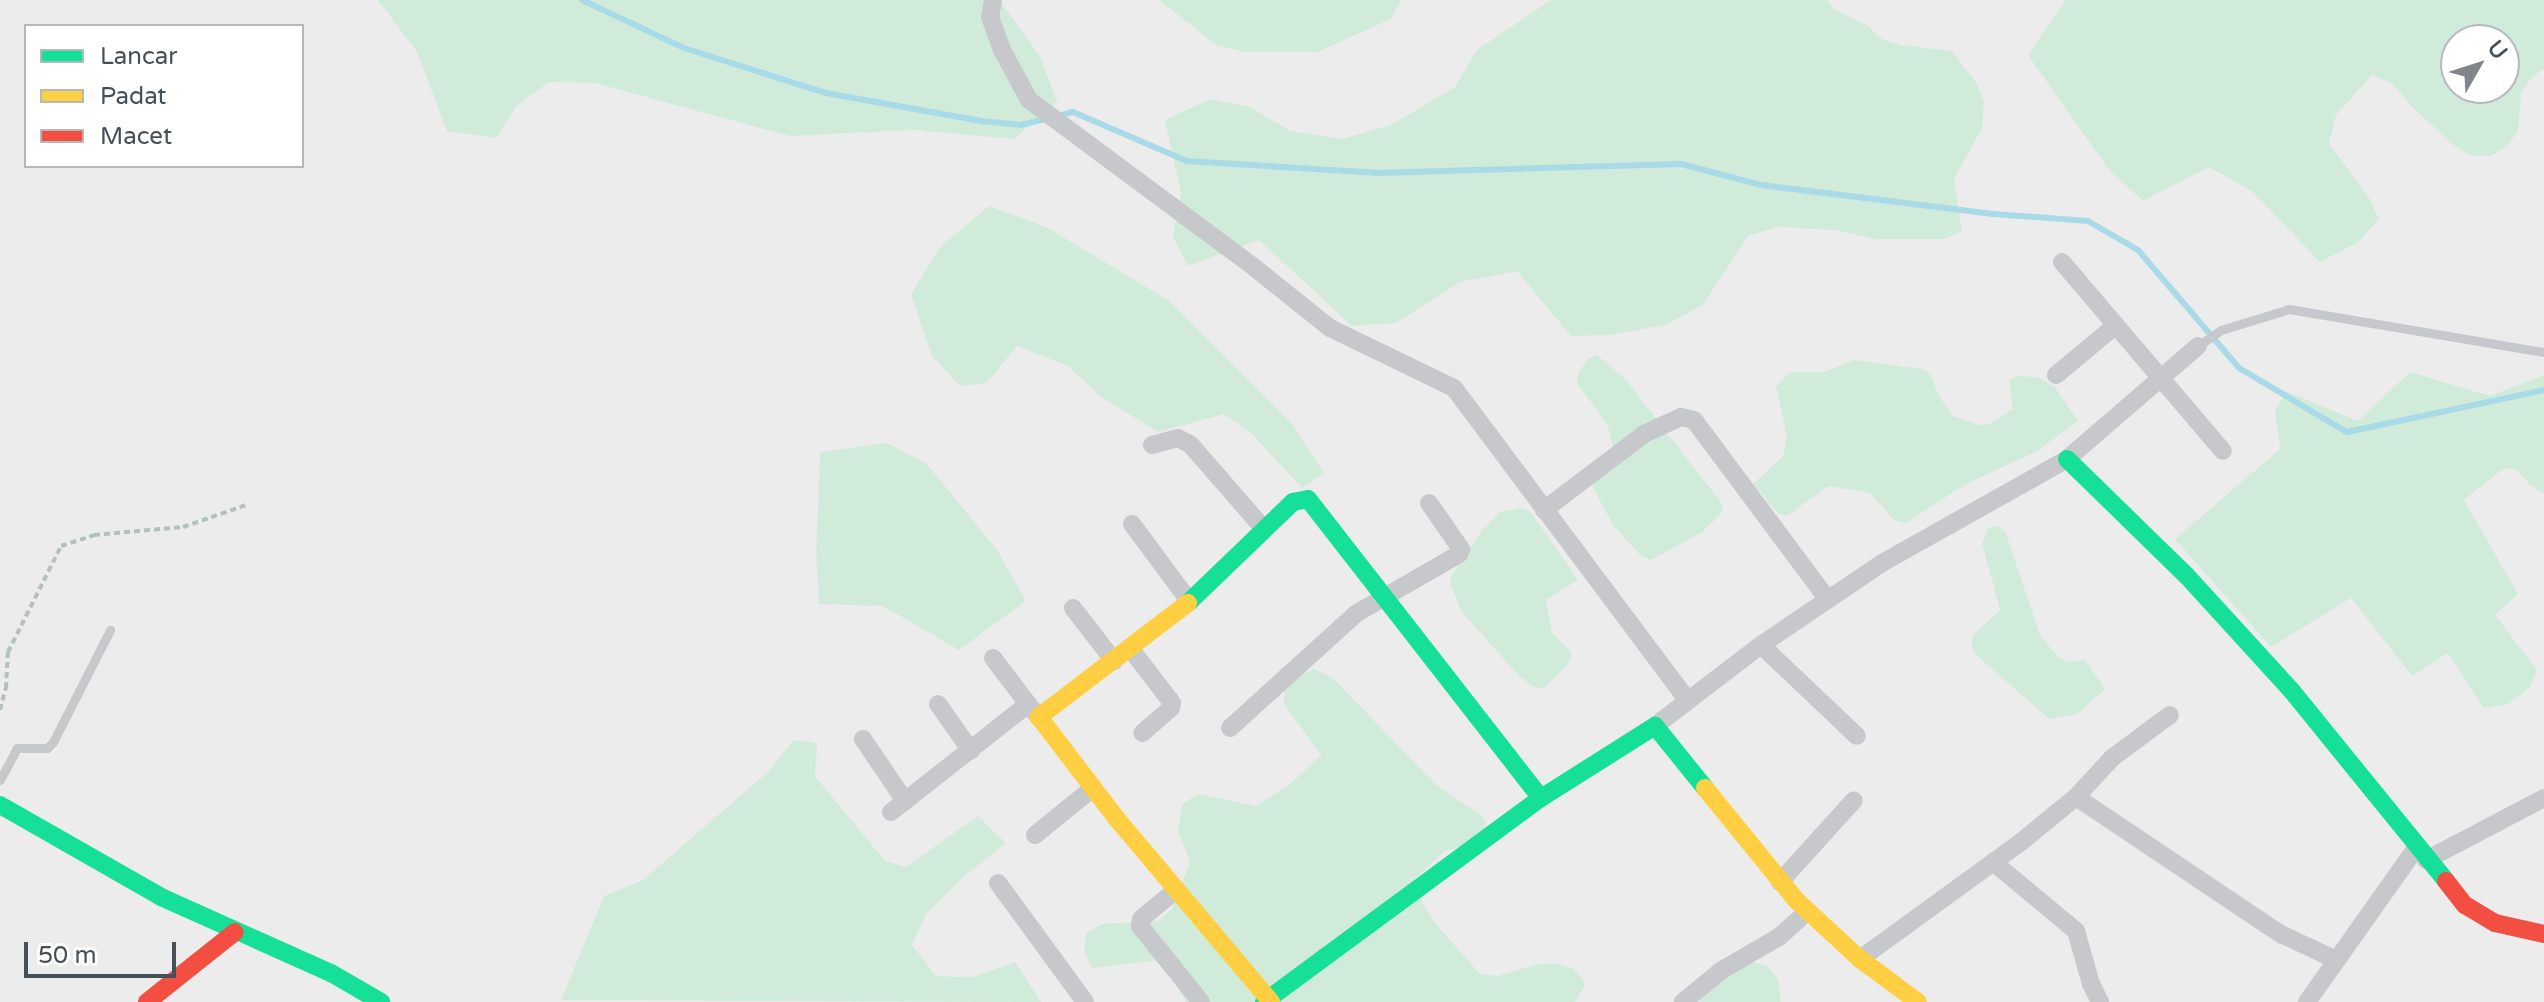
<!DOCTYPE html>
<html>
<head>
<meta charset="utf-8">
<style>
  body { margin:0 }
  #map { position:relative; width:2544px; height:1002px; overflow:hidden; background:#edecec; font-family:"Varela Round",sans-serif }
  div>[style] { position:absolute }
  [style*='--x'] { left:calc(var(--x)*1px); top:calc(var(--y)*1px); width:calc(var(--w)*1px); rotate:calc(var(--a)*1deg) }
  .green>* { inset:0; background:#d1ebdb }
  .stream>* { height:6px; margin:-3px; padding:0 3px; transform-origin:3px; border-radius:3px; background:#a8dae7 }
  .path>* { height:4px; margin-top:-2px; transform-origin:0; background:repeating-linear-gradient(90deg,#b4c0bc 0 6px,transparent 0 10px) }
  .lane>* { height:9px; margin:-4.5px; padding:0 4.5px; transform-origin:4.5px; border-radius:4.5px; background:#c6c8cb }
  .street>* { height:18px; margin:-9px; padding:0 9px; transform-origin:9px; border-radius:9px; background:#c6c8cb }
  .fast>* { height:18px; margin:-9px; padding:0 9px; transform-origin:9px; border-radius:9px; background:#16e098 }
  .slow>* { height:18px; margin:-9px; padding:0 9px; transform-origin:9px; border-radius:9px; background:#ffcf43 }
  .jam>* { height:18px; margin:-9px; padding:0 9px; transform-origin:9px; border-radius:9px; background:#f24e42 }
  span { translate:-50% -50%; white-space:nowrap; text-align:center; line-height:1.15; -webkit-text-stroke:6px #fff; paint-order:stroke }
  .legend { position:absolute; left:24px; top:24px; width:280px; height:144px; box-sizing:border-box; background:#fff; border:2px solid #b5b9bc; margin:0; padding:10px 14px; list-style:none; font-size:24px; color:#454f57 }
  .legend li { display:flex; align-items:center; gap:16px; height:40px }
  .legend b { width:40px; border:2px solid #b5b9bc }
  .north { position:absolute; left:2440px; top:24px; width:80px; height:80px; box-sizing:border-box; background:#fff; border:2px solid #b5b9bc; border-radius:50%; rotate:51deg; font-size:22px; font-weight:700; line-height:32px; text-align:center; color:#454f57 }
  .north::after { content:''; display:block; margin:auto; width:28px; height:36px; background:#80868b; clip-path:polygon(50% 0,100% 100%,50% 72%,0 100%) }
  .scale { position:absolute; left:24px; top:942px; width:152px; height:36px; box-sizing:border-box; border:4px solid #454f57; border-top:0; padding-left:10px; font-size:24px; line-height:28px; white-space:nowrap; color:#454f57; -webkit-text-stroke:6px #fff; paint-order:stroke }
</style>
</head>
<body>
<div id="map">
  <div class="green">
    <div style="clip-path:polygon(378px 0,999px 0,1040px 56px,1057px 102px,1014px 139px,915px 130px,790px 136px,595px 83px,549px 82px,516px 106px,497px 138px,447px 131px,417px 52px)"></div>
    <div style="clip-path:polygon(1159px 0,1401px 0,1391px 19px,1317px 52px,1245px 52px,1216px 45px)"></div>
    <div style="clip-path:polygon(1551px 0,1827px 0,1835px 10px,1868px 26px,1882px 39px,1901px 45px,1952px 51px,1977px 84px,1984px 103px,1982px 128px,1954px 179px,1962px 231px,1944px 239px,1875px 239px,1836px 230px,1778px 227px,1748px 236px,1703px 305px,1665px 325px,1609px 335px,1571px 336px,1517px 271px,1460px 282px,1396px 323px,1352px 326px,1259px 240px,1188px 266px,1173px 237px,1181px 193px,1165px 120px,1210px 99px,1250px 107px,1290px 131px,1342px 139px,1391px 125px,1455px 87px,1477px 50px)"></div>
    <div style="clip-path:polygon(evenodd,2066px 0,2544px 0,2544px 69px,2532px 77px,2521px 93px,2518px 131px,2507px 146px,2491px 156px,2471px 156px,2455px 146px,2414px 109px,2393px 84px,2372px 75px,2336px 115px,2329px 143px,2369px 198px,2379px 219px,2357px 243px,2320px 262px,2253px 192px,2209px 167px,2143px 201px,2109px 170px,2028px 55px,2066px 0,2456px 40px,2504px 40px,2504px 88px,2456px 88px,2456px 40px)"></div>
    <div style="clip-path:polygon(989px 206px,1048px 228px,1168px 300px,1292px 424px,1324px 473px,1302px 488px,1251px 433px,1224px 414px,1158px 432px,1100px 396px,1068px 366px,1017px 346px,987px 383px,960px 386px,932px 356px,911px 294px,941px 246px)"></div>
    <div style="clip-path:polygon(1597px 355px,1626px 380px,1723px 505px,1721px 514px,1701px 533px,1651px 560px,1641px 556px,1613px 525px,1589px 480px,1614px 452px,1607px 424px,1577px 383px,1578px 373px,1589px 358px)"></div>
    <div style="clip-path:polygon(1853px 360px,1923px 369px,1931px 375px,1937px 393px,1953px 416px,1980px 425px,1990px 424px,2013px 409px,2009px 379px,2018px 376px,2037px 377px,2055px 387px,2078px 421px,2037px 451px,1966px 484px,1906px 523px,1895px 521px,1870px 493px,1828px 486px,1787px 516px,1778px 513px,1753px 484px,1783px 456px,1787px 437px,1776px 387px,1790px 372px,1825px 372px)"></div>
    <div style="clip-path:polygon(2410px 372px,2490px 396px,2544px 375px,2544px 494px,2530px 485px,2517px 470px,2504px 468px,2464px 500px,2518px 594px,2495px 615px,2537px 670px,2530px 687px,2507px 705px,2483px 707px,2448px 653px,2412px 676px,2351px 598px,2271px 647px,2175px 539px,2280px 449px,2275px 411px,2286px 391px,2358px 421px)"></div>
    <div style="clip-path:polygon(887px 443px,926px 463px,997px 550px,1026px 601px,959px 650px,883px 606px,819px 604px,816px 555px,820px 452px)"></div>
    <div style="clip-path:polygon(1522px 508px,1530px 511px,1578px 580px,1546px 600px,1552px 633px,1572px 653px,1567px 666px,1544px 688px,1534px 687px,1519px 676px,1461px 611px,1451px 585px,1451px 576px,1481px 532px,1500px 512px)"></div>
    <div style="clip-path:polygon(1997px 526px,2005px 531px,2040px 635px,2058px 657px,2067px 662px,2085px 660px,2105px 689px,2077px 714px,2049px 719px,1975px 654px,1971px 645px,1973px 635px,2000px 610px,1982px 544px,1988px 528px)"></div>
    <div style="clip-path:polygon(1314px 669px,1332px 677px,1435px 784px,1483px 817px,1487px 828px,1464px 846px,1445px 851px,1410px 883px,1435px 923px,1480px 974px,1498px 976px,1534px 965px,1555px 963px,1573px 968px,1586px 984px,1575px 1002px,1186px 1002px,1161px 960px,1092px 968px,1084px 951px,1086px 934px,1102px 924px,1158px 921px,1172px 909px,1190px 862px,1178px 832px,1182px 804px,1198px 794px,1256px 806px,1289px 785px,1321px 755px,1284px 704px,1285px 689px,1297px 677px)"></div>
    <div style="clip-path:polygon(793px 740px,817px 743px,815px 776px,885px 861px,906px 867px,978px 816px,1006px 843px,961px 879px,926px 914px,912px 945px,936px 976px,973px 977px,1015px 962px,1041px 1002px,561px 1000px,604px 896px,643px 880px,769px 771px)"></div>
    <div style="clip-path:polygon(1752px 962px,1766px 965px,1778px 979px,1781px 1002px,1699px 1002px,1711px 986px)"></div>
  </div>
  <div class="stream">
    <div style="--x:582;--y:0;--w:113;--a:25.2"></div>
    <div style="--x:684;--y:48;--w:149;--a:17.6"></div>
    <div style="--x:826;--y:93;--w:158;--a:10.2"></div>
    <div style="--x:982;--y:121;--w:39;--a:6"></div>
    <div style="--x:1021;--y:125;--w:54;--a:-14"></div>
    <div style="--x:1073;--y:112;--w:124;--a:23.3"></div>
    <div style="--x:1187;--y:161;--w:189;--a:3.6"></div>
    <div style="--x:1376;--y:173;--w:305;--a:-1.7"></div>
    <div style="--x:1681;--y:164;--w:83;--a:14.7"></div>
    <div style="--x:1761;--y:185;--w:234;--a:7.1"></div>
    <div style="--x:1993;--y:214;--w:95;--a:4.2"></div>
    <div style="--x:2088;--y:221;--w:58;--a:30.1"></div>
    <div style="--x:2138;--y:250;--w:155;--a:49.4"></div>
    <div style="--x:2239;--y:368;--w:126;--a:30.7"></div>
    <div style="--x:2347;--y:432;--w:201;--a:-12"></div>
  </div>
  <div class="path">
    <div style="--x:0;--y:710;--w:23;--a:-75"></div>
    <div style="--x:6;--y:688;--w:36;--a:-87"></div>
    <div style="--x:8;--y:652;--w:119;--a:-63.4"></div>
    <div style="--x:61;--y:546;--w:35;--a:-18"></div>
    <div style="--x:94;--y:535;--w:89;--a:-5.1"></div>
    <div style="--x:183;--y:527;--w:70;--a:-19.2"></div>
  </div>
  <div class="lane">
    <div style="--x:2198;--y:346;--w:28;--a:-35"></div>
    <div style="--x:2221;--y:330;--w:71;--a:-17.2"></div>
    <div style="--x:2289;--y:309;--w:259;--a:9.6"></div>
    <div style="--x:0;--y:780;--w:36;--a:-62"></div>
    <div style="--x:17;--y:748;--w:30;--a:0"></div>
    <div style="--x:47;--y:748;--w:8;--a:-45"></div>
    <div style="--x:53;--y:742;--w:126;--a:-63"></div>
  </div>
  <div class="street">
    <div style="--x:993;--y:0;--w:17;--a:100"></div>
    <div style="--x:990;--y:17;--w:35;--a:70"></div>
    <div style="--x:1002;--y:50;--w:57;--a:61.6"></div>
    <div style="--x:1029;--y:100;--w:282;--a:36.6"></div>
    <div style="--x:1255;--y:268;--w:96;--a:38.7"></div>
    <div style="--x:1330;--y:328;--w:138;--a:25.8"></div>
    <div style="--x:1454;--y:388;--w:389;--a:53.2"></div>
    <div style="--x:2062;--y:262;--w:248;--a:49.6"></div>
    <div style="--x:2056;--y:375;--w:78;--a:-39.8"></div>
    <div style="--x:1152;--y:445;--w:27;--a:-15"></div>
    <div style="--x:1178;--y:438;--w:13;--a:27"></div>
    <div style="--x:1190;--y:444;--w:113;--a:49"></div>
    <div style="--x:1544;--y:510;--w:126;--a:-37.2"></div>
    <div style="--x:1644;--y:434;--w:41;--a:-24.7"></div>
    <div style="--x:1681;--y:417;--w:13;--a:13"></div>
    <div style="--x:1694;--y:420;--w:224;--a:53.3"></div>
    <div style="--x:1132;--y:524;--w:97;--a:53.4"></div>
    <div style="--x:1073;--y:608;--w:67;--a:52.3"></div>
    <div style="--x:1761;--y:645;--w:132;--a:43.5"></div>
    <div style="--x:1130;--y:648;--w:69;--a:52.6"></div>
    <div style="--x:1172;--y:703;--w:5;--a:101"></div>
    <div style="--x:1171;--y:708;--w:38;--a:139"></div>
    <div style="--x:993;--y:658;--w:58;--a:52.7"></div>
    <div style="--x:938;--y:704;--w:57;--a:54.9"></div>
    <div style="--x:1655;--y:726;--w:133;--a:-37.4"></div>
    <div style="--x:1761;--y:645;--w:146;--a:-34.1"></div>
    <div style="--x:1882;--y:563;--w:212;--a:-29.3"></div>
    <div style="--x:2067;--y:459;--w:173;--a:-40.8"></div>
    <div style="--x:1230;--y:728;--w:171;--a:-42.2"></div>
    <div style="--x:1357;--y:613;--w:118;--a:-30"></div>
    <div style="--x:1459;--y:554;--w:5;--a:-68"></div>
    <div style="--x:1461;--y:549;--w:56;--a:-124.8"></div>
    <div style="--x:863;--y:739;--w:75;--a:55.9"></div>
    <div style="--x:2076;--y:797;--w:53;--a:-47.3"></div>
    <div style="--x:2112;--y:758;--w:72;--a:-36.6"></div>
    <div style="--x:891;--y:812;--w:174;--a:-38.2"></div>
    <div style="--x:1028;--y:704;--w:17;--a:50"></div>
    <div style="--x:1035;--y:835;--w:75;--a:-39"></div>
    <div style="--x:2426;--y:860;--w:133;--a:-27.7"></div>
    <div style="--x:1993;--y:862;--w:108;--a:39.7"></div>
    <div style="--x:2076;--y:931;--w:55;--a:74.2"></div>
    <div style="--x:2091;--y:984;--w:20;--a:63"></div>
    <div style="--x:1780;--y:882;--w:110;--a:-47.9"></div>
    <div style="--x:998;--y:883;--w:147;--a:53.8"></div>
    <div style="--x:1176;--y:890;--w:45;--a:140.4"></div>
    <div style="--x:1141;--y:919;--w:7;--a:98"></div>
    <div style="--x:1140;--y:926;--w:97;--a:51.2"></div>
    <div style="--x:1860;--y:959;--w:199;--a:-36"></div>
    <div style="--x:2021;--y:842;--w:71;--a:-39.3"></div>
    <div style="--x:2076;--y:797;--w:247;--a:33.8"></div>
    <div style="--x:2281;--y:934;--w:59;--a:25.3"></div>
    <div style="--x:1683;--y:1002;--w:50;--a:-39.4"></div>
    <div style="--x:1722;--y:970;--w:66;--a:-30.1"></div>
    <div style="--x:1779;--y:937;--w:38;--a:-42"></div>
    <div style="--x:2307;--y:1002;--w:189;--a:-54.7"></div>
  </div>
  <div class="fast">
    <div style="--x:2067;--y:459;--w:166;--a:44.3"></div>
    <div style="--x:2186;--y:575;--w:156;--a:47.6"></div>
    <div style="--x:2291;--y:690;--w:246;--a:50.9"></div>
    <div style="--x:1188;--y:603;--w:146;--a:-43.9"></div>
    <div style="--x:1293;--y:502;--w:15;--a:-11"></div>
    <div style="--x:1308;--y:499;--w:379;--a:52.1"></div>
    <div style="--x:0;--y:805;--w:185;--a:29.7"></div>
    <div style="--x:161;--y:897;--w:186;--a:24.1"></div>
    <div style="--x:331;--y:973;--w:58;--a:30.1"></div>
    <div style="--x:1264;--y:1002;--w:344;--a:-36.4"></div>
    <div style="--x:1541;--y:798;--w:135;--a:-32.3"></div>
    <div style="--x:1655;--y:726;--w:80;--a:51.1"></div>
  </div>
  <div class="slow">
    <div style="--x:1188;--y:603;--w:188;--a:142.6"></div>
    <div style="--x:1039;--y:717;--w:128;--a:52.6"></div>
    <div style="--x:1117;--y:819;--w:239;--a:49.9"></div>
    <div style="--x:1705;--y:788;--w:144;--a:50.9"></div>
    <div style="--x:1796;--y:900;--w:87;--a:42.7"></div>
    <div style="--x:1860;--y:959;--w:72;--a:36.6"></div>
  </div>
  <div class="jam">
    <div style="--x:2446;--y:881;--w:31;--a:52"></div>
    <div style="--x:2465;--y:905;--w:35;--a:31"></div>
    <div style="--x:2495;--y:923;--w:50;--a:12.7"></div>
    <div style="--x:147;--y:1002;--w:112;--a:-38.5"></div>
  </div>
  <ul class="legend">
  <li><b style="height:10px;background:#16e098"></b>Lancar</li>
  <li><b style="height:10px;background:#ffcf43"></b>Padat</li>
  <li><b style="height:10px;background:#f24e42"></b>Macet</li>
  </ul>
  <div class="north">U</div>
  <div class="scale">50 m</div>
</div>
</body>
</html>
